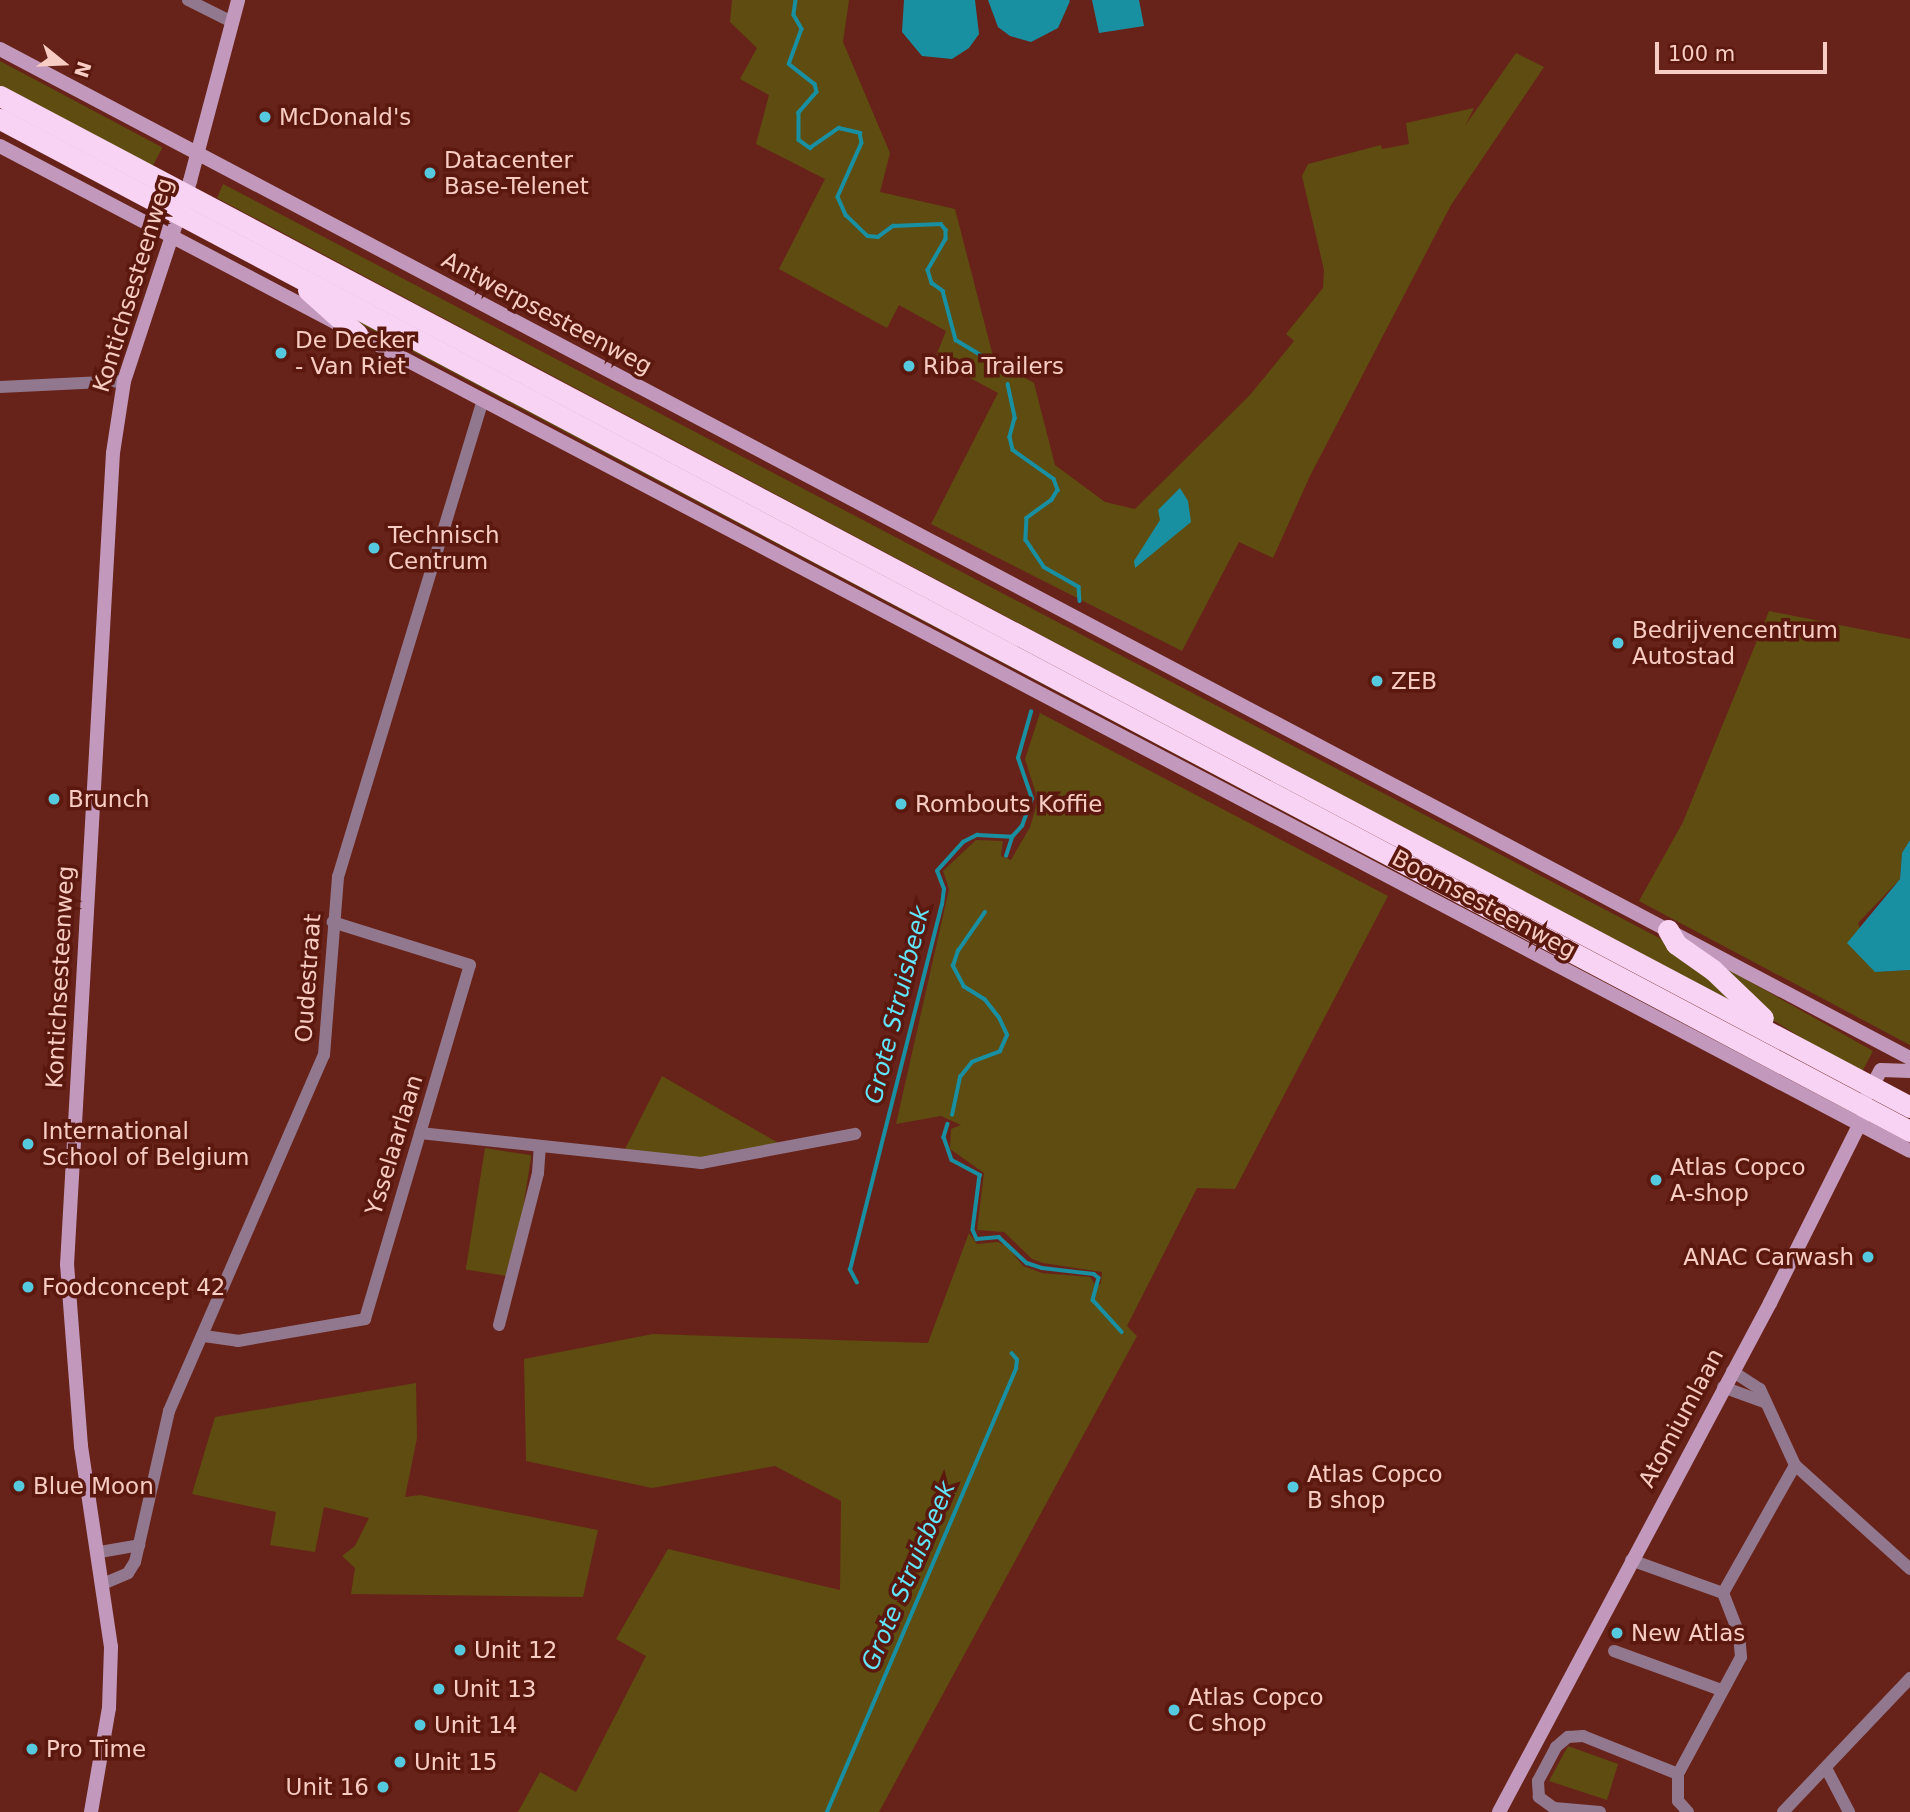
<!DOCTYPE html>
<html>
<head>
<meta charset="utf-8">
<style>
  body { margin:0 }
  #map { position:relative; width:1910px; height:1812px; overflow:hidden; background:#672319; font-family:"DejaVu Sans",sans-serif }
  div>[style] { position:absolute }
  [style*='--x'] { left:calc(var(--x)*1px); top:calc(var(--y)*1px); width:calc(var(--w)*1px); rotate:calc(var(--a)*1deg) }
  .green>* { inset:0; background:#5e4c11; transform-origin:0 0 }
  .water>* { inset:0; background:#1990a2 }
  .stream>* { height:3.5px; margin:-1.75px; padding:0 1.75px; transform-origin:1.75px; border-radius:1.75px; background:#1990a2 }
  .street>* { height:12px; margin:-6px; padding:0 6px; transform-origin:6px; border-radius:6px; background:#92788e }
  .secondary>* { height:14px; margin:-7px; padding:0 7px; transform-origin:7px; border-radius:7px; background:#c299bc }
  .highway>* { height:21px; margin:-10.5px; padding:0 10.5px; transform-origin:10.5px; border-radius:10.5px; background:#f9d3f3 }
  .dots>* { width:19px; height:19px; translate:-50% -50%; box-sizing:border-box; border:4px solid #5b180e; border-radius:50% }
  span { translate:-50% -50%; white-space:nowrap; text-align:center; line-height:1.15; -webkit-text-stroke:7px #5b180e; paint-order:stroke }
  .poi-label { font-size:23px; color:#f7ccc3 }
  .left { translate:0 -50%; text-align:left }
  .right { translate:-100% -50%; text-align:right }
  .street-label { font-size:23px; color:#f7ccc3 }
  .water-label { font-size:24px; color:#62e4fb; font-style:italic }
  .north { position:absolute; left:28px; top:28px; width:70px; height:70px; -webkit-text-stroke:5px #5b180e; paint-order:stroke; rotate:108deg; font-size:19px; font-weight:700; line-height:28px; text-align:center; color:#f7ccc3 }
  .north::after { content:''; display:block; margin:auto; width:24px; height:32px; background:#f7ccc3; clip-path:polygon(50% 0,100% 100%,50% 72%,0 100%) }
  .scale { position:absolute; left:1655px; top:42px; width:172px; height:32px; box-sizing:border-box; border:4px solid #f7ccc3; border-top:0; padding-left:9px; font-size:21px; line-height:24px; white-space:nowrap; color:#f7ccc3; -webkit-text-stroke:5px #5b180e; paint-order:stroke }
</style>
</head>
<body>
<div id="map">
  <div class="green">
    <div style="clip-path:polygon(732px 0,849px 0,843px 42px,890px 153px,880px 192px,955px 209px,994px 360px,1034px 383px,1055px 465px,1105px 502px,1135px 509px,1250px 395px,1294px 341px,1286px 334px,1323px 288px,1324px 270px,1302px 176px,1308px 164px,1381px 145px,1382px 149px,1409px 144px,1406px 123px,1474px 108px,1465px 126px,1516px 53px,1544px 67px,1451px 205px,1310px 476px,1273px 558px,1239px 542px,1182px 651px,931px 524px,998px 393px,935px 359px,946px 331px,899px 305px,887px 328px,779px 269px,825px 179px,756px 144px,769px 95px,740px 79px,757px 48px,730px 22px)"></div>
    <div style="left:0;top:61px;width:184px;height:23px;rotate:28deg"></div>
    <div style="clip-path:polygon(223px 184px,1682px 950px,1750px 1011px,217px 198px)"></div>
    <div style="clip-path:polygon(330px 303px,1848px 1109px,338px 312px)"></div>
    <div style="clip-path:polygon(1769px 611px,1910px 639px,1910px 840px,1902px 853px,1900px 879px,1858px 923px,1875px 972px,1910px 970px,1910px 1045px,1639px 901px,1683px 822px)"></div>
    <div style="clip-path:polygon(1040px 713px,1388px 896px,1235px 1189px,1197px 1188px,1127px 1326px,1137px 1336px,879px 1812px,518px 1812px,540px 1772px,576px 1792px,646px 1656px,616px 1639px,668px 1549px,840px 1590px,841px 1501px,775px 1466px,652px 1488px,526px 1461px,524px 1359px,653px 1334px,928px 1343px,969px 1233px,977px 1244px,998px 1242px,1008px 1247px,1023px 1266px,1042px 1273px,1090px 1277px,1097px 1287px,1101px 1283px,1102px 1272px,1043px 1263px,1032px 1259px,1004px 1232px,977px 1230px,984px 1173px,950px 1149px,951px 1129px,961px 1125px,941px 1116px,896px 1124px,949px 889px,943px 871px,976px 840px,1003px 841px,1001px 856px,1011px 860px,1030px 827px,1038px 800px,1025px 759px)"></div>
    <div style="clip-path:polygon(1710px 959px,1873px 1051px,1861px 1074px,1758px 1011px)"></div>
    <div style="clip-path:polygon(662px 1076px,787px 1148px,701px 1163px,622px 1155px)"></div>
    <div style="left:485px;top:1148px;width:47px;height:123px;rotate:9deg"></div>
    <div style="clip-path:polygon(416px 1383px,417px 1438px,405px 1497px,420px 1495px,598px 1530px,583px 1597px,351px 1594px,355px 1568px,342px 1556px,355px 1546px,369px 1518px,324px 1507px,315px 1552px,270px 1545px,276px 1512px,192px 1494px,215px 1417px)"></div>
    <div style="clip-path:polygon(1568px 1746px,1618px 1764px,1607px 1800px,1549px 1781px)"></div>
  </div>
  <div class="water">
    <div style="clip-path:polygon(904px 0,975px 0,979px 34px,969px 48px,952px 59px,922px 56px,902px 32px)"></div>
    <div style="clip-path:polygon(988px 0,1069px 0,1070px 1px,1058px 28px,1031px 42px,1010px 36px,998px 27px)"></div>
    <div style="clip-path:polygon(1092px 0,1139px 0,1144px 26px,1099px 33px)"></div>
    <div style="clip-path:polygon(1180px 488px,1188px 501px,1191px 522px,1135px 568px,1134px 561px,1160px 520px,1158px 510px)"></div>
    <div style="clip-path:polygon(1910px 840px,1910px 970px,1875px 972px,1847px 943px,1900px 879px,1902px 853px)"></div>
  </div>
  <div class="stream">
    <div style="--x:796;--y:0;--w:15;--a:98"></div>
    <div style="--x:794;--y:15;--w:16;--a:60"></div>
    <div style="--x:802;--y:29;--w:37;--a:110"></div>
    <div style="--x:789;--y:64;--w:33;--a:38"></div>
    <div style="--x:815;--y:84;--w:8;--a:76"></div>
    <div style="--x:817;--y:92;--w:28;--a:131"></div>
    <div style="--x:799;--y:113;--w:27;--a:90"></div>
    <div style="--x:799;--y:140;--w:14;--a:36"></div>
    <div style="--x:810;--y:148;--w:35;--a:-35"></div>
    <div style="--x:839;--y:128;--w:22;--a:13"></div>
    <div style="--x:860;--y:133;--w:10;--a:79"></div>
    <div style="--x:862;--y:143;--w:59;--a:114"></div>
    <div style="--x:838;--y:197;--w:20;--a:66"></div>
    <div style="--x:846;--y:215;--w:30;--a:44"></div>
    <div style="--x:868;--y:236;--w:10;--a:6"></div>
    <div style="--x:878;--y:237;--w:19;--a:-36"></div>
    <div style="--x:893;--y:226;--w:48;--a:-2.4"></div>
    <div style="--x:941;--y:224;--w:8;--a:50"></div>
    <div style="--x:946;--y:230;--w:9;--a:90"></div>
    <div style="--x:946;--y:239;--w:36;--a:120"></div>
    <div style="--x:928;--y:270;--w:14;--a:73"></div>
    <div style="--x:932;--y:283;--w:14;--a:36"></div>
    <div style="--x:943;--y:291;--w:51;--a:75.1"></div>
    <div style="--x:956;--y:340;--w:33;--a:31"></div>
    <div style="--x:1008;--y:384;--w:35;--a:78"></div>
    <div style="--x:1015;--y:418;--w:20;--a:105"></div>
    <div style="--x:1010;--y:437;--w:13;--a:77"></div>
    <div style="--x:1013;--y:450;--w:50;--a:35.3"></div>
    <div style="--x:1054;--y:479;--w:12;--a:70"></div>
    <div style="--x:1058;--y:490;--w:12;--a:121"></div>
    <div style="--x:1052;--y:500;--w:31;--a:144"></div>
    <div style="--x:1027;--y:518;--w:22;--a:93"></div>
    <div style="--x:1026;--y:540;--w:32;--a:56"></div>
    <div style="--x:1044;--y:567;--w:40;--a:29.7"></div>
    <div style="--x:1079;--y:587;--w:14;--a:86"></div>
    <div style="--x:1006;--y:856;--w:20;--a:-72"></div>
    <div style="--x:952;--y:1115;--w:39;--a:-78"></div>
    <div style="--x:960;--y:1077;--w:19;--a:-51"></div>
    <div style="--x:972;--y:1062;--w:30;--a:-21"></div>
    <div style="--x:1000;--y:1051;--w:17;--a:-66"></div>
    <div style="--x:1007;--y:1035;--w:19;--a:-115"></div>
    <div style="--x:999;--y:1018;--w:23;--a:-128"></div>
    <div style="--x:985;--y:1000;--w:25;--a:-148"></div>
    <div style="--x:964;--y:987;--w:24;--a:-118"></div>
    <div style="--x:953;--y:966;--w:16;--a:-72"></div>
    <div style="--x:958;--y:951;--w:47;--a:-55.3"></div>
    <div style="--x:948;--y:1124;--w:14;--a:107"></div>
    <div style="--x:944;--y:1137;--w:24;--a:71"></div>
    <div style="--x:952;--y:1160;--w:32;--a:28"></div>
    <div style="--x:980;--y:1175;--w:55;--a:97.3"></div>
    <div style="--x:973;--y:1230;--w:10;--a:66"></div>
    <div style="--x:977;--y:1239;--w:22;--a:-5"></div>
    <div style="--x:999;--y:1237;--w:38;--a:43"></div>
    <div style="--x:1027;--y:1263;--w:16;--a:18"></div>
    <div style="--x:1042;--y:1268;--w:52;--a:6.6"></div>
    <div style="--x:1094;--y:1274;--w:6;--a:39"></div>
    <div style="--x:1099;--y:1278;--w:23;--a:105"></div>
    <div style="--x:1093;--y:1300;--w:43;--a:47.8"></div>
    <div style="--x:857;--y:1283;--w:15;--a:-118"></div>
    <div style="--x:850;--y:1270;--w:376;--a:-75.9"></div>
    <div style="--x:942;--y:905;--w:16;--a:-83"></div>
    <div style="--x:944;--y:889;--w:19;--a:-111"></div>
    <div style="--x:937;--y:871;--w:39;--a:-48"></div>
    <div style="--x:963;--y:842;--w:16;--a:-27"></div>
    <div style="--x:977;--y:835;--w:35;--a:3"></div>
    <div style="--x:1012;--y:837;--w:15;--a:-48"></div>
    <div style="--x:1022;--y:826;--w:29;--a:-70"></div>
    <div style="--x:1032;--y:799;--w:43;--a:-108.9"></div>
    <div style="--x:1018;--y:758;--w:48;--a:-74.2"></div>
    <div style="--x:827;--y:1812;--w:482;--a:-66.9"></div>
    <div style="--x:1016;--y:1369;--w:9;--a:-84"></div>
    <div style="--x:1017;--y:1360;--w:8;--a:-130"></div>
  </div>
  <div class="street">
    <div style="--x:188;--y:0;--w:49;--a:26.6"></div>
    <div style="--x:0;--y:387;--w:124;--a:-2.8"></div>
    <div style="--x:420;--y:1133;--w:283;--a:6.1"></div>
    <div style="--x:701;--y:1163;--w:157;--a:-10.7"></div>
    <div style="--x:499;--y:1325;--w:157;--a:-75.6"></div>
    <div style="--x:538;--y:1173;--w:26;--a:-86"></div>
    <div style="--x:204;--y:1336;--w:34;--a:8"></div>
    <div style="--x:238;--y:1341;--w:129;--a:-9.8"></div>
    <div style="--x:365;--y:1319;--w:369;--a:-73.5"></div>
    <div style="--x:470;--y:965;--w:144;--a:-162.6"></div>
    <div style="--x:1732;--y:1371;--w:33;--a:33"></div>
    <div style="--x:1760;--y:1389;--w:84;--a:65.3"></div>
    <div style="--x:1795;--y:1465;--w:155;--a:42.1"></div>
    <div style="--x:1723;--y:1387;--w:44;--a:20.1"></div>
    <div style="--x:100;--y:1552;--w:40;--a:-10"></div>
    <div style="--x:1631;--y:1560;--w:98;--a:19.7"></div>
    <div style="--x:105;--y:1583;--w:25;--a:-23"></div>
    <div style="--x:128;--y:1573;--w:13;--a:-58"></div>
    <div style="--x:135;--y:1562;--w:155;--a:-77.3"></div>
    <div style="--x:169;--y:1411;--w:388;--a:-66.5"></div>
    <div style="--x:324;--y:1055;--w:179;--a:-85.5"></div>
    <div style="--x:338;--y:877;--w:499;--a:-73.1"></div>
    <div style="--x:1614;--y:1651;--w:114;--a:20"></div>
    <div style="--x:1826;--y:1768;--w:50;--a:62.4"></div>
    <div style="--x:1600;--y:1812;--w:46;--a:-175"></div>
    <div style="--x:1554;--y:1808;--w:19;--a:-144"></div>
    <div style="--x:1539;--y:1797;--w:16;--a:-94"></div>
    <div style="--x:1538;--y:1781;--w:38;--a:-62"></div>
    <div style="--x:1556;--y:1747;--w:16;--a:-40"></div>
    <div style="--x:1568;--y:1737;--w:15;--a:-4"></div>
    <div style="--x:1583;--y:1736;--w:102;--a:21.8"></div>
    <div style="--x:1688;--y:1812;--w:15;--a:-132"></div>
    <div style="--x:1678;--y:1801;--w:27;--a:-90"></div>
    <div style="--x:1678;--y:1774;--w:133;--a:-61.7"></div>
    <div style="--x:1741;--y:1657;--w:23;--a:-95"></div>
    <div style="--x:1739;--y:1634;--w:44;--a:-111.3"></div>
    <div style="--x:1723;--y:1593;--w:147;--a:-60.6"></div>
    <div style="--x:1783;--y:1812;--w:185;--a:-46.5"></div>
  </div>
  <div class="secondary">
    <div style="--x:0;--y:49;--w:2160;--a:27.85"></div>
    <div style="--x:0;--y:146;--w:2158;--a:27.75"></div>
    <div style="--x:1868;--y:1094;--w:27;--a:-62"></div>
    <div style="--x:1881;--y:1070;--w:29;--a:2"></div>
    <div style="--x:91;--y:1812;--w:106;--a:-80.2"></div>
    <div style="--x:109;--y:1708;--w:61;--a:-88.1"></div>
    <div style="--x:111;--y:1647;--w:203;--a:-98.5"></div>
    <div style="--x:81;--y:1446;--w:182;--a:-94.4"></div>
    <div style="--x:67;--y:1265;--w:813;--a:-86.76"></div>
    <div style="--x:113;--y:453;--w:73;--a:-81.3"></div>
    <div style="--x:124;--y:381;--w:211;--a:-71.7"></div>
    <div style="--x:190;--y:181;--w:187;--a:-75.1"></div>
    <div style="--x:1499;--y:1812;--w:577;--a:-61.97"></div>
    <div style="--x:1770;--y:1303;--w:208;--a:-63.4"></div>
  </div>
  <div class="highway">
    <div style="--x:0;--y:96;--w:2161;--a:27.89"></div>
    <div style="--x:0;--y:119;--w:2162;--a:27.92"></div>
    <div style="--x:308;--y:290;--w:66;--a:41.9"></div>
    <div style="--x:1668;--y:930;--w:16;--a:60"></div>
    <div style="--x:1676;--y:944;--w:45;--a:35.1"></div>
    <div style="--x:1713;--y:970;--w:69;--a:43.8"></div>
  </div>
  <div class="dots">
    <div style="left:265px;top:117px;background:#55cadf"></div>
    <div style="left:430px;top:173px;background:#55cadf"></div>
    <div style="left:281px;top:353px;background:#55cadf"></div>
    <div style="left:909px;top:366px;background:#55cadf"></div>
    <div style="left:374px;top:548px;background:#55cadf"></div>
    <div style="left:1618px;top:643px;background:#55cadf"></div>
    <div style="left:1377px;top:681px;background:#55cadf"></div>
    <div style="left:54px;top:799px;background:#55cadf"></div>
    <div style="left:901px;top:804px;background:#55cadf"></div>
    <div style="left:28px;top:1144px;background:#55cadf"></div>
    <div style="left:1656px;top:1180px;background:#55cadf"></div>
    <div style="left:1868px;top:1257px;background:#55cadf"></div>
    <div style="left:28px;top:1287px;background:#55cadf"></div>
    <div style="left:19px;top:1486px;background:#55cadf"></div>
    <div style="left:1293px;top:1487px;background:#55cadf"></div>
    <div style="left:1617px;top:1633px;background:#55cadf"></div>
    <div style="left:460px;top:1650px;background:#55cadf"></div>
    <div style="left:439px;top:1689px;background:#55cadf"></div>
    <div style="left:1174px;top:1710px;background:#55cadf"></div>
    <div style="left:420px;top:1725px;background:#55cadf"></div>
    <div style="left:32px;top:1749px;background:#55cadf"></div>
    <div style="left:400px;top:1762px;background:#55cadf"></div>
    <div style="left:383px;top:1787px;background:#55cadf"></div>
  </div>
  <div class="poi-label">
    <span class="left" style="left:279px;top:117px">McDonald's</span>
    <span class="left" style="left:444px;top:173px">Datacenter<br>Base-Telenet</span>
    <span class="left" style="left:295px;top:353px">De Decker<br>- Van Riet</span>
    <span class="left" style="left:923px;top:366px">Riba Trailers</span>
    <span class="left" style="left:388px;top:548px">Technisch<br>Centrum</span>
    <span class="left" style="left:1632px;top:643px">Bedrijvencentrum<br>Autostad</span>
    <span class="left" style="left:1391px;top:681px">ZEB</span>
    <span class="left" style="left:68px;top:799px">Brunch</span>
    <span class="left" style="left:915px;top:804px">Rombouts Koffie</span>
    <span class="left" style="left:42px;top:1144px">International<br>School of Belgium</span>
    <span class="left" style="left:1670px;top:1180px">Atlas Copco<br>A-shop</span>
    <span class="right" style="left:1854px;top:1257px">ANAC Carwash</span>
    <span class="left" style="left:42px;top:1287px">Foodconcept 42</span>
    <span class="left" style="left:1307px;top:1487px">Atlas Copco<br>B shop</span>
    <span class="left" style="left:33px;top:1486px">Blue Moon</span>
    <span class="left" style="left:1631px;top:1633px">New Atlas</span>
    <span class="left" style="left:474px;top:1650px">Unit 12</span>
    <span class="left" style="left:453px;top:1689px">Unit 13</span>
    <span class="left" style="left:1188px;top:1710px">Atlas Copco<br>C shop</span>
    <span class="left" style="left:434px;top:1725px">Unit 14</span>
    <span class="left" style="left:46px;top:1749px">Pro Time</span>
    <span class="left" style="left:414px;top:1762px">Unit 15</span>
    <span class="right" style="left:369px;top:1787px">Unit 16</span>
  </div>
  <div class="street-label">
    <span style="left:133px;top:285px;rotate:-73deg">Kontichsesteenweg</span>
    <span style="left:547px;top:313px;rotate:28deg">Antwerpsesteenweg</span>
    <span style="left:1484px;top:904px;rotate:28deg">Boomsesteenweg</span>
    <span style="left:60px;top:977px;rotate:-87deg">Kontichsesteenweg</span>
    <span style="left:308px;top:978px;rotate:-86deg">Oudestraat</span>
    <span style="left:394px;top:1145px;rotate:-73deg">Ysselaarlaan</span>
    <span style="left:1681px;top:1418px;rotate:-62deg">Atomiumlaan</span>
  </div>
  <div class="water-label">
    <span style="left:898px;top:1005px;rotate:-76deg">Grote Struisbeek</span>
    <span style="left:909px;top:1576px;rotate:-67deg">Grote Struisbeek</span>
  </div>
  <div class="north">N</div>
  <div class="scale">100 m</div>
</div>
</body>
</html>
